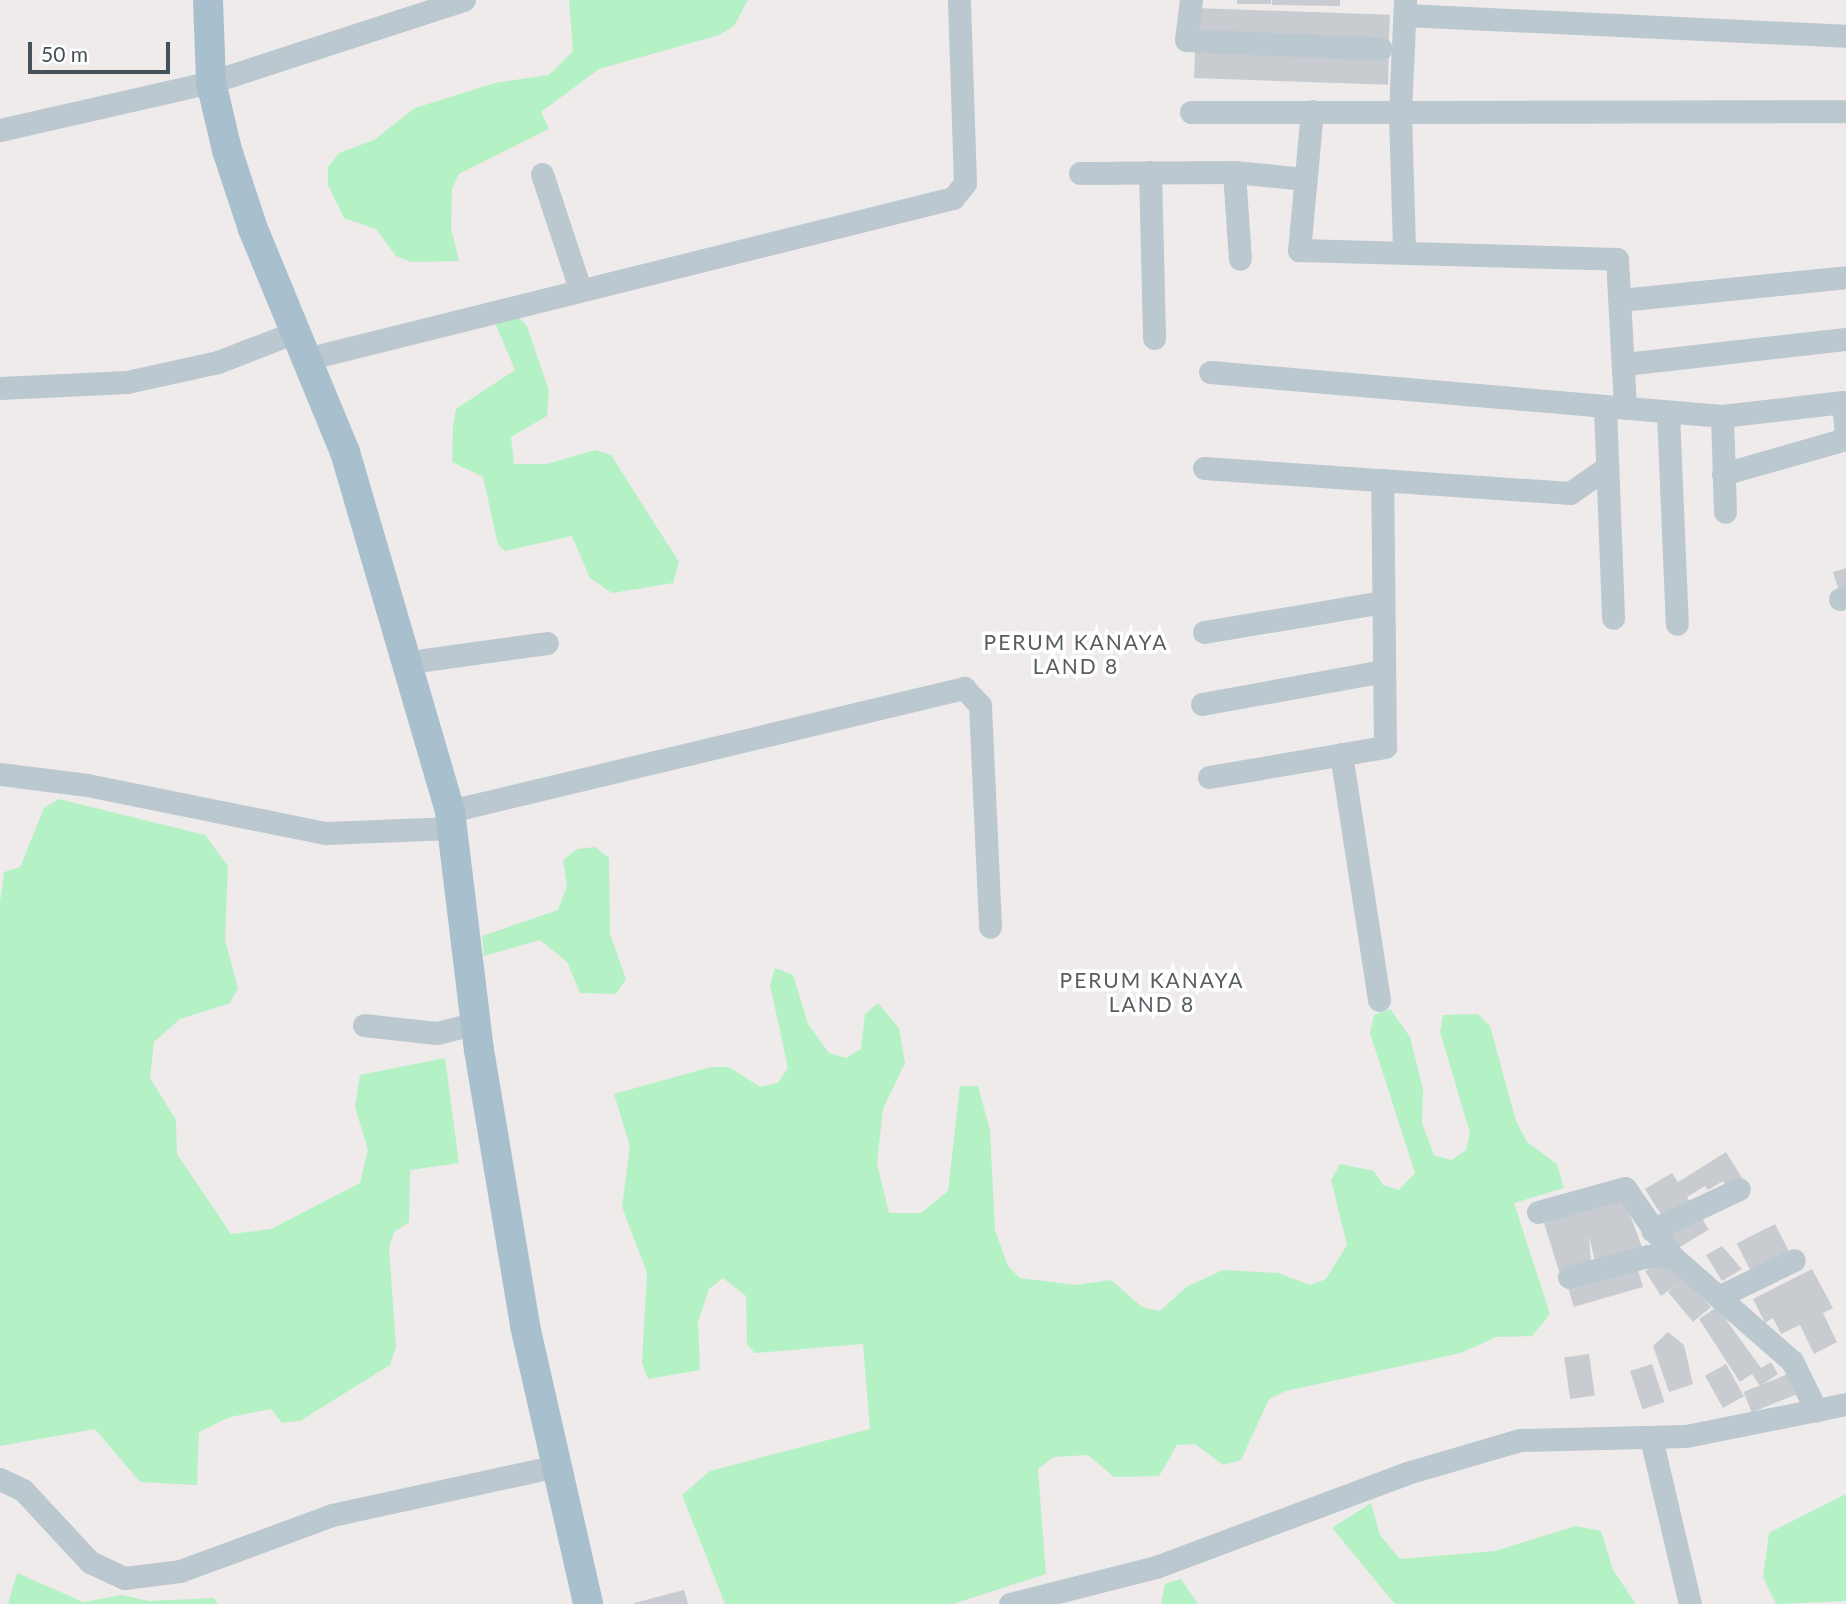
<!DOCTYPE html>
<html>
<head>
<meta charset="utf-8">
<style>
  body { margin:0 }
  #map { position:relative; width:1846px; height:1604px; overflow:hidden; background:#efebeb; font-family:Lato,sans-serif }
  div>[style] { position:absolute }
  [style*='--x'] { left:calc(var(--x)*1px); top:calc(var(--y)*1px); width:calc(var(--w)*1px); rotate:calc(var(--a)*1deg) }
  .green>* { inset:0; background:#b4f1c5 }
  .building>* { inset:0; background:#c8ccd1; transform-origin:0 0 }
  .minor>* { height:23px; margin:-11.5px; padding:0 11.5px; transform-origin:11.5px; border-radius:11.5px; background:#bbc8d0 }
  .major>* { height:30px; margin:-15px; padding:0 15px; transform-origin:15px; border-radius:15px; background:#a8bfce }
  span { translate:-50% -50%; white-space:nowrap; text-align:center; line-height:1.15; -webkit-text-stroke:7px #fff; paint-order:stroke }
  .neighbourhood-label { font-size:21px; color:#585d61; letter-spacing:2px }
  .scale { position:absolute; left:28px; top:42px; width:142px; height:32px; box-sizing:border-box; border:4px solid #43515a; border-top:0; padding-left:9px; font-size:21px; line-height:24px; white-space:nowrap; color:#43515a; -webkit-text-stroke:5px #fff; paint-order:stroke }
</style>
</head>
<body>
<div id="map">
  <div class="green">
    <div style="clip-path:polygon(569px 0,748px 0,734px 26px,719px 35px,599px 69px,541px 112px,549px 129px,459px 174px,452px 189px,451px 228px,459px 261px,411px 262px,396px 256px,376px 229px,344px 218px,328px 185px,328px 167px,339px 153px,374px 140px,415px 108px,495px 83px,549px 75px,573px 51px)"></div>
    <div style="clip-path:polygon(516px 314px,527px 326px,549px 391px,547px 416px,511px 437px,514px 464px,547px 464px,595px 450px,611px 455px,679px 562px,673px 583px,612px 593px,590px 578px,572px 536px,505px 551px,498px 544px,483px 477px,452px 462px,453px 426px,456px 409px,515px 370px,493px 318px)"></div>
    <div style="clip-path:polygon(59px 799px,205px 835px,228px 866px,225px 940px,238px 988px,230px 1003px,180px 1019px,154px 1042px,150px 1078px,176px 1120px,177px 1154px,231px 1234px,271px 1229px,360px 1183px,368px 1150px,355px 1107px,360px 1075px,445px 1058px,459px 1163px,410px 1170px,409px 1222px,394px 1232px,389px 1248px,396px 1347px,390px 1365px,300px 1421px,282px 1423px,271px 1409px,230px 1417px,199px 1432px,197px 1485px,140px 1482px,95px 1429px,0 1446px,0 903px,4px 872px,20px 867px,44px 808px)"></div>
    <div style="clip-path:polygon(595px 847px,609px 858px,610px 934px,626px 979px,616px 994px,580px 993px,567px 962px,540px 940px,484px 956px,482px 936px,558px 910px,567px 886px,563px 860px,577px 849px)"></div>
    <div style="clip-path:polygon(775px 968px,793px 975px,808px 1024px,829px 1053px,846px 1058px,861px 1049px,865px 1014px,878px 1003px,899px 1028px,905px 1063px,883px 1109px,877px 1163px,889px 1213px,921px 1213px,948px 1191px,960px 1086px,978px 1086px,990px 1130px,995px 1230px,1008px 1266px,1020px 1278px,1076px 1285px,1111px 1280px,1142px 1307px,1160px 1311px,1186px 1287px,1223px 1270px,1278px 1273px,1310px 1285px,1326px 1279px,1347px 1245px,1331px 1180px,1340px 1164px,1374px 1171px,1383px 1185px,1399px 1190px,1415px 1173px,1370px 1033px,1374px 1015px,1390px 1009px,1410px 1037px,1423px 1089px,1422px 1123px,1434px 1155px,1451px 1160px,1466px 1150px,1470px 1133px,1440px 1032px,1443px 1015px,1478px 1014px,1490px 1026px,1516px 1121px,1527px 1142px,1557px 1164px,1564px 1188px,1514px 1203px,1550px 1314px,1532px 1336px,1496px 1337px,1461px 1353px,1286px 1391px,1269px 1399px,1241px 1460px,1223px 1465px,1195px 1444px,1177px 1445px,1159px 1476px,1114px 1477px,1088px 1455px,1054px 1457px,1038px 1469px,1046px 1574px,953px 1604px,725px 1604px,682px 1495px,710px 1471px,870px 1429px,863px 1344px,755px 1353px,747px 1345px,746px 1296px,723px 1278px,709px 1289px,698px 1322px,700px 1370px,648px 1379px,642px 1363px,647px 1273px,622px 1207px,630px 1146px,614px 1094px,711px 1067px,729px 1067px,760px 1087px,778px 1083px,788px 1068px,770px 985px)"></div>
    <div style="clip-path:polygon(1846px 1494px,1846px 1601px,1776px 1604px,1763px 1577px,1769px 1533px)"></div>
    <div style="clip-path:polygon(1371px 1503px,1380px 1535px,1400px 1559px,1495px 1551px,1576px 1526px,1601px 1531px,1613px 1570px,1636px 1604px,1395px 1604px,1332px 1528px)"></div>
    <div style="clip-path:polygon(17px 1573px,83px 1602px,122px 1595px,149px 1601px,214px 1598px,218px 1604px,8px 1604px)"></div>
    <div style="clip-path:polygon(1181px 1579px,1198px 1604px,1161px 1604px,1165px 1584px)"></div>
  </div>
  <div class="building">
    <div style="left:1237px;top:0;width:34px;height:4px"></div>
    <div style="clip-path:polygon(1272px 0,1340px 0,1340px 6px,1272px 5px)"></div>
    <div style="left:1196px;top:8px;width:194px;height:26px;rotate:2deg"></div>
    <div style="left:1195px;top:52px;width:194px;height:26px;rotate:2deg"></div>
    <div style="clip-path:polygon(1846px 568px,1846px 589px,1839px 591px,1833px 572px)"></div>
    <div style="clip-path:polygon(1726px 1152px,1742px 1178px,1727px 1188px,1723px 1181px,1708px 1190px,1705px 1186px,1687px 1197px,1692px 1205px,1665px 1221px,1645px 1189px,1672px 1173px,1678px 1182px)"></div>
    <div style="clip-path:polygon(1623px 1196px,1642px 1247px,1595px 1261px,1589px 1236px,1591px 1262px,1559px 1271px,1544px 1223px)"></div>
    <div style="left:1700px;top:1215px;width:17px;height:37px;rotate:59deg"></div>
    <div style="left:1775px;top:1224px;width:30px;height:43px;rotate:63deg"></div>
    <div style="clip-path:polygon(1722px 1246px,1742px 1269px,1722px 1281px,1706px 1255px)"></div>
    <div style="clip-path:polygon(1665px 1258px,1711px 1307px,1693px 1322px,1668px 1292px,1678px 1284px,1661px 1296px,1645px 1271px)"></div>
    <div style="left:1636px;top:1263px;width:25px;height:72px;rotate:74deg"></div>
    <div style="clip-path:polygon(1812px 1269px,1833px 1308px,1823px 1313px,1837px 1342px,1814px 1354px,1800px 1325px,1781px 1334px,1773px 1318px,1765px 1323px,1753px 1299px)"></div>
    <div style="clip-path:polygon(1717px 1307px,1761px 1368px,1771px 1362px,1778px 1374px,1760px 1386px,1752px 1374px,1740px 1382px,1699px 1319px)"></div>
    <div style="clip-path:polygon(1668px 1332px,1684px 1345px,1693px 1384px,1669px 1392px,1653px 1346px)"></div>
    <div style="left:1589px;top:1354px;width:42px;height:25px;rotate:82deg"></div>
    <div style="left:1652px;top:1364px;width:40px;height:23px;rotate:72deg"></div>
    <div style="left:1726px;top:1364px;width:37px;height:24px;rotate:61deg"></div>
    <div style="left:1788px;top:1374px;width:22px;height:48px;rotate:68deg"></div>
    <div style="clip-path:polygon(684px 1590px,688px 1604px,634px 1604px,634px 1603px)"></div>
  </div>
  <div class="minor">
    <div style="--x:1191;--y:0;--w:40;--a:97.1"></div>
    <div style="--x:1186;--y:40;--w:195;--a:2.6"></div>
    <div style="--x:1405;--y:15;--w:441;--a:2.7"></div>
    <div style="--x:1312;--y:111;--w:140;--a:95.3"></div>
    <div style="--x:1299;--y:250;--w:318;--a:1.6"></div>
    <div style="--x:1617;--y:259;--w:149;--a:86.9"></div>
    <div style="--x:1191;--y:112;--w:209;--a:0"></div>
    <div style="--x:1400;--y:112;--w:112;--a:-87.4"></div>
    <div style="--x:0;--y:130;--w:216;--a:-12.8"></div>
    <div style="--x:211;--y:82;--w:266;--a:-18"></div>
    <div style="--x:1150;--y:172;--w:166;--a:88.6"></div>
    <div style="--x:1234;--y:172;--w:87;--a:86.1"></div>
    <div style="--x:1080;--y:173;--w:154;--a:-0.4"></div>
    <div style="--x:1234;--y:172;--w:72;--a:5.6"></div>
    <div style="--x:542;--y:174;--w:121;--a:71.7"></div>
    <div style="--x:1404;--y:249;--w:137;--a:-91.7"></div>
    <div style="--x:1400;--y:112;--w:446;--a:-0.1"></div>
    <div style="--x:1621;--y:300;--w:226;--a:-5.8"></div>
    <div style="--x:310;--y:358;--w:663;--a:-13.97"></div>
    <div style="--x:953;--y:198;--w:19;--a:-51"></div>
    <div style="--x:965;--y:183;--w:183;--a:-91.9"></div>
    <div style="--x:1625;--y:364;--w:222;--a:-6.5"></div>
    <div style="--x:1210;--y:372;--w:514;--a:4.91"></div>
    <div style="--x:1722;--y:416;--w:122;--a:-6.6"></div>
    <div style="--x:1843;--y:402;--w:34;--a:85"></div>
    <div style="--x:0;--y:388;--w:127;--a:-2.7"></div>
    <div style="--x:127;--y:382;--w:93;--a:-12.4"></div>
    <div style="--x:218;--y:362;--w:86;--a:-21.2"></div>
    <div style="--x:1605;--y:407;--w:211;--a:87.8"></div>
    <div style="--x:1668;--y:413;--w:211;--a:87.6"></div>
    <div style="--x:1722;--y:416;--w:96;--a:88.2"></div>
    <div style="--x:1204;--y:468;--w:367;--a:3.9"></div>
    <div style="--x:1570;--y:493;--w:44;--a:-34.8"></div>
    <div style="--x:1723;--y:474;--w:128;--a:-15.9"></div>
    <div style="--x:1840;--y:599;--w:6;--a:-18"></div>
    <div style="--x:1204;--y:632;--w:182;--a:-9.5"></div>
    <div style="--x:410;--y:662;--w:138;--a:-7.9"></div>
    <div style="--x:1202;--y:704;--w:185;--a:-10.3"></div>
    <div style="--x:1341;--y:754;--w:249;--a:81.2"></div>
    <div style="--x:0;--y:774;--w:88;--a:7.2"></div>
    <div style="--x:87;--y:785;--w:244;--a:11.4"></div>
    <div style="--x:326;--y:833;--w:126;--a:-2.3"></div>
    <div style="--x:1209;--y:777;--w:179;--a:-9.7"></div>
    <div style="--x:1385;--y:747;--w:267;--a:-90.6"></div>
    <div style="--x:450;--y:811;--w:529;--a:-13.46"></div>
    <div style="--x:964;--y:688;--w:23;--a:47"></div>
    <div style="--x:980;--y:705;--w:222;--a:87.4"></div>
    <div style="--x:364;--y:1025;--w:73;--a:6.3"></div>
    <div style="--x:437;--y:1033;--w:40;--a:-14.4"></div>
    <div style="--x:1538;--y:1212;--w:90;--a:-15.4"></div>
    <div style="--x:1625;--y:1188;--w:84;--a:55.2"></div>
    <div style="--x:1652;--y:1230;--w:96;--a:-25.2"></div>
    <div style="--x:1569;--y:1277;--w:82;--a:-14.9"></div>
    <div style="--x:1648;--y:1256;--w:25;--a:2"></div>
    <div style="--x:1673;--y:1257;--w:158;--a:41.2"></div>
    <div style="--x:1792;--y:1361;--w:55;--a:63.9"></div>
    <div style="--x:1720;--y:1296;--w:82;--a:-25.9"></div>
    <div style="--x:1651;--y:1438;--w:171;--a:76.8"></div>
    <div style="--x:0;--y:1479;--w:25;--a:26"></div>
    <div style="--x:23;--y:1490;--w:98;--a:47.1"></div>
    <div style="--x:90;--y:1562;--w:38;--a:25"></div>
    <div style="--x:124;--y:1578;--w:56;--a:-7.1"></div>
    <div style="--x:180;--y:1571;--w:162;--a:-20.2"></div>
    <div style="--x:332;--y:1515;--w:229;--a:-12.3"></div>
    <div style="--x:1010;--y:1604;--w:151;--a:-14.2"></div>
    <div style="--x:1156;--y:1567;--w:268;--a:-20.5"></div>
    <div style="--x:1407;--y:1473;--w:118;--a:-16.3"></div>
    <div style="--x:1520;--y:1440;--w:166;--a:-1.4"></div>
    <div style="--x:1686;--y:1436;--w:163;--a:-11.3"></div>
  </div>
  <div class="major">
    <div style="--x:208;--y:0;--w:82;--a:87.9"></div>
    <div style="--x:211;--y:82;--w:70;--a:76.8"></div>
    <div style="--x:227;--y:150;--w:83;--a:71.8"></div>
    <div style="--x:253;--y:229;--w:241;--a:67.6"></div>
    <div style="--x:345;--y:452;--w:374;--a:73.7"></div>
    <div style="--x:450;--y:811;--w:241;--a:83.1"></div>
    <div style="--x:479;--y:1050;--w:280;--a:80.5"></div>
    <div style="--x:525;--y:1326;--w:285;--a:77.2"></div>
  </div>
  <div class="neighbourhood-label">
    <span style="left:1076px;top:654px">PERUM KANAYA<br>LAND 8</span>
    <span style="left:1152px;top:992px">PERUM KANAYA<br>LAND 8</span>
  </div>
  <div class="scale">50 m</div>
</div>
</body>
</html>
